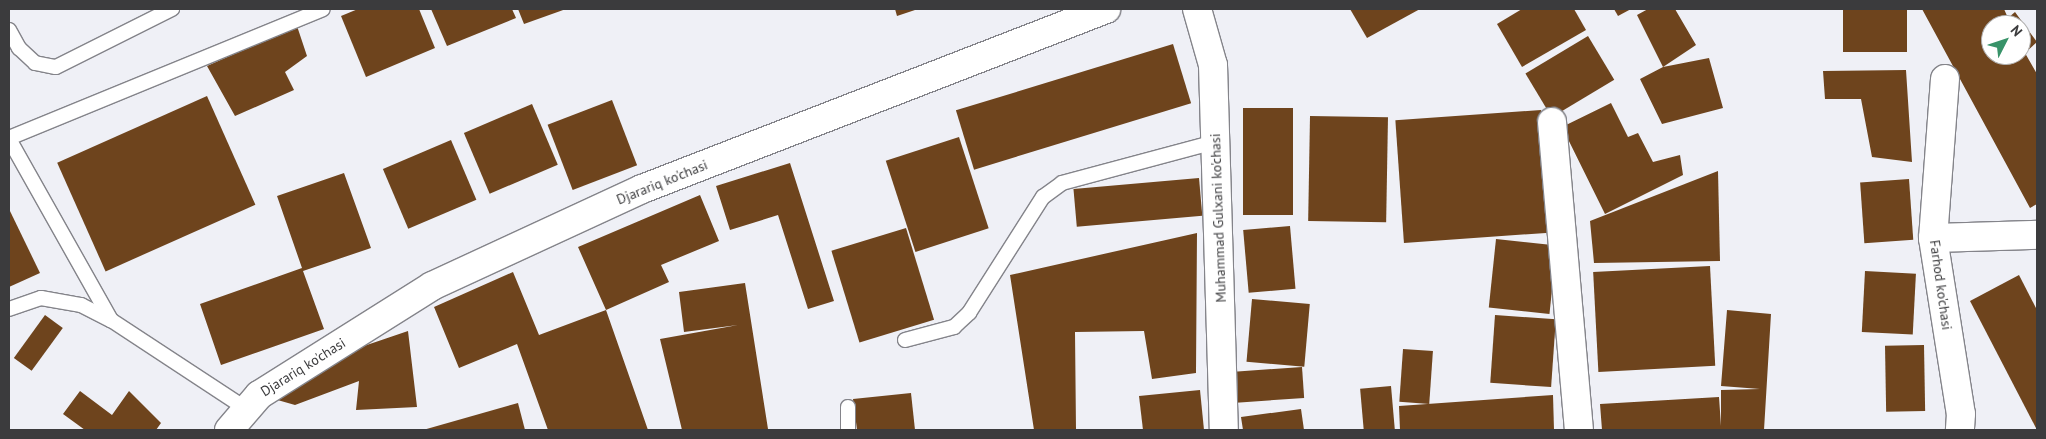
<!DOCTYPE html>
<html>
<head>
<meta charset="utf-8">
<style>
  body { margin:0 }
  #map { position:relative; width:2046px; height:439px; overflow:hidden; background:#eff0f6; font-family:"PT Sans",sans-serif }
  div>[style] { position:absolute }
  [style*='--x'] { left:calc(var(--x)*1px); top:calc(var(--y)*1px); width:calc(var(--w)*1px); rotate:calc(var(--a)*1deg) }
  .building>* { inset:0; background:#6e441d; transform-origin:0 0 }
  .roads { filter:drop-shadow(1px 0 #84848a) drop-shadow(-1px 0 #84848a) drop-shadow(0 1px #84848a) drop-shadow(0 -1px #84848a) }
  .lane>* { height:14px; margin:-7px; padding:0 7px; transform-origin:7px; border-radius:7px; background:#fff }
  .street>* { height:28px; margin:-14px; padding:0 14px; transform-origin:14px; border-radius:14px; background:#fff }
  span { translate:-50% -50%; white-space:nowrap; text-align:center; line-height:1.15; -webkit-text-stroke:5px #fff; paint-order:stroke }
  .street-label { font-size:14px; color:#3b3b3d }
  .frame { position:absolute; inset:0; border:10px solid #3b3b3d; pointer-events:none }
  .north { position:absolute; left:1981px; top:15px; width:50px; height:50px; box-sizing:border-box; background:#fff; border:1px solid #b1b1b1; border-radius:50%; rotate:49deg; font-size:14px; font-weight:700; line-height:20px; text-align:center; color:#3b3b3d }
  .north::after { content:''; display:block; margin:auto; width:18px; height:22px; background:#389369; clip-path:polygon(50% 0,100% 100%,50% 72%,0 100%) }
</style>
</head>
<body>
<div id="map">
  <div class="building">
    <div style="clip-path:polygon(358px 9px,419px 9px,435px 48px,366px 77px,341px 16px)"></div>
    <div style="clip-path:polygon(431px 9px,512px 9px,516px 18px,447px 46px)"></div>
    <div style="clip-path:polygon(518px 9px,566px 9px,524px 24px)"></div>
    <div style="clip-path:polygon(895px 9px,918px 9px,897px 16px)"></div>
    <div style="clip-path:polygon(1350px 9px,1420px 9px,1367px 38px)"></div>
    <div style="clip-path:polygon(1522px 9px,1574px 9px,1586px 30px,1522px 67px,1497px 24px)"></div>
    <div style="clip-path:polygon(1614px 9px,1631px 9px,1618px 16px)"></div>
    <div style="clip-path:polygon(1648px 9px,1675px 9px,1696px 45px,1663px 67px,1709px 58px,1723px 108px,1662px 124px,1640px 79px,1663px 67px,1637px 15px)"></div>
    <div style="left:1843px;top:9px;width:64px;height:43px"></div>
    <div style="clip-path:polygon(evenodd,1922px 9px,2004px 9px,2008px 18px,2015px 12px,2037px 42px,2025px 53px,2037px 74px,2037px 204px,2030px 208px,1922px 9px,1991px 25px,2021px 25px,2021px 55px,1991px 55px,1991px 25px)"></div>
    <div style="clip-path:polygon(297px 26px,307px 56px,285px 72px,294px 90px,235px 116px,207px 66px)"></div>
    <div style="left:1588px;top:36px;width:51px;height:73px;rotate:59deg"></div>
    <div style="left:1173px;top:44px;width:62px;height:227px;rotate:73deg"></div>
    <div style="clip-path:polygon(1906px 70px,1912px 162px,1872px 157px,1861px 99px,1825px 99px,1823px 71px)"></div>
    <div style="left:207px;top:96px;width:119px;height:164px;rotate:66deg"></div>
    <div style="left:612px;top:100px;width:70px;height:69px;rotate:69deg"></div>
    <div style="clip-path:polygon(1611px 103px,1628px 137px,1638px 133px,1653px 162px,1680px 155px,1683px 175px,1605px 214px,1562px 127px)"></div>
    <div style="left:532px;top:104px;width:66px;height:74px;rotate:67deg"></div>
    <div style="left:1243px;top:108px;width:50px;height:107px"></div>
    <div style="left:1541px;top:110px;width:123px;height:146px;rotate:86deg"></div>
    <div style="left:1310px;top:116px;width:78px;height:105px;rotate:1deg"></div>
    <div style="left:959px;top:137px;width:96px;height:77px;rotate:72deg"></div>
    <div style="left:451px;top:140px;width:65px;height:74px;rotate:67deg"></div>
    <div style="clip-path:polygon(790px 163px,834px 301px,808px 309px,778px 215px,730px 230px,716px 186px)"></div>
    <div style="clip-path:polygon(1718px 171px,1720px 261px,1594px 263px,1590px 221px)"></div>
    <div style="clip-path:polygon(344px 173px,371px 248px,303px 271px,324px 329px,221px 365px,200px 304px,302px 268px,277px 196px)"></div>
    <div style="left:1199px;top:178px;width:38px;height:126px;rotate:85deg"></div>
    <div style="left:1909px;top:179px;width:61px;height:49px;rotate:86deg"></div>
    <div style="clip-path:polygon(700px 195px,719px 241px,661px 265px,669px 282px,606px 310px,578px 247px)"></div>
    <div style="clip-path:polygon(9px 209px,40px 273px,9px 287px)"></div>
    <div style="left:1290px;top:226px;width:63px;height:47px;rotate:85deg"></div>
    <div style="left:906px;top:228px;width:96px;height:78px;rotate:73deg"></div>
    <div style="clip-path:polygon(1197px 233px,1196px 373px,1152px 379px,1144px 331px,1075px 332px,1076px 430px,1034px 430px,1010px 275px)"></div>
    <div style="left:1496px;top:239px;width:61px;height:69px;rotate:6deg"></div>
    <div style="left:1710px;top:266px;width:100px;height:117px;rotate:87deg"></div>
    <div style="left:1865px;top:271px;width:51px;height:61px;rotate:3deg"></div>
    <div style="clip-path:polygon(513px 272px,539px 335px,606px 310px,648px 430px,548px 430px,517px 344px,459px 368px,434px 307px)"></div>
    <div style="clip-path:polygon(2019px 275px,2037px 310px,2037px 430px,1970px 301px)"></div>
    <div style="clip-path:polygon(745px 283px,768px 429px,682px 430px,660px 339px,738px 325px,684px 332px,679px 292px)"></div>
    <div style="left:1252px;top:299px;width:58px;height:63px;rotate:5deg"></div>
    <div style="clip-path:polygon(1727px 310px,1771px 314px,1764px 430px,1602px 430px,1600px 404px,1719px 397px,1721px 426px,1721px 390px,1760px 389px,1721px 386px)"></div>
    <div style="left:45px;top:315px;width:22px;height:53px;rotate:36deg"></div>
    <div style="left:1495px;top:315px;width:61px;height:68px;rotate:4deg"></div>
    <div style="clip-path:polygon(408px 331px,417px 407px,356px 410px,359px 381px,295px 405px,267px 397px,311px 364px)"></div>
    <div style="left:1924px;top:345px;width:66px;height:39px;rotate:89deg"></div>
    <div style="left:1403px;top:349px;width:30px;height:53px;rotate:4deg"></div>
    <div style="left:1302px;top:367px;width:31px;height:68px;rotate:86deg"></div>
    <div style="left:1391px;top:386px;width:44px;height:31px;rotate:85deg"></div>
    <div style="clip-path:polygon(1200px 390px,1204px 430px,1143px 430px,1139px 396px)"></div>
    <div style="clip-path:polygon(80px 391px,112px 415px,129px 391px,161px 423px,156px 430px,85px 430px,63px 414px)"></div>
    <div style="clip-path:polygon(911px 393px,915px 430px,857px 430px,853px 399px)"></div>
    <div style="clip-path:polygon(1553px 395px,1554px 430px,1400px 430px,1399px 406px)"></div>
    <div style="clip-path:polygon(518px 403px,525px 430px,423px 430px)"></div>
    <div style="clip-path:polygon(1301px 409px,1304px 430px,1243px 430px,1241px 417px)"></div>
  </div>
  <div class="roads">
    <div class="lane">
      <div style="--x:9;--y:30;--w:21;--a:61"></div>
      <div style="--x:19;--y:48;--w:22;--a:43"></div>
      <div style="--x:35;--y:63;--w:21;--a:11"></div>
      <div style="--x:56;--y:67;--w:130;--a:-26.6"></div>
      <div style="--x:9;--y:138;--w:339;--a:-22.3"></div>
      <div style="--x:9;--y:139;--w:208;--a:60.6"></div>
      <div style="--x:9;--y:309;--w:34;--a:-19"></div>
      <div style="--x:41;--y:298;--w:41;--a:9.9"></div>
      <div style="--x:81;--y:305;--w:34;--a:27"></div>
      <div style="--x:111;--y:320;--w:160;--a:33.3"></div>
      <div style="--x:905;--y:340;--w:51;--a:-14.9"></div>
      <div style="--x:954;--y:327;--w:21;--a:-43"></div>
      <div style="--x:969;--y:313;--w:138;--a:-57.5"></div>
      <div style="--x:1043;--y:197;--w:24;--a:-36"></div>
      <div style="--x:1062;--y:183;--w:158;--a:-15"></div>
      <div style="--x:848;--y:407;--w:23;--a:90"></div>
    </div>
    <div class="street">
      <div style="--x:1197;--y:9;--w:58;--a:74.1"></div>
      <div style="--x:1213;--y:65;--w:365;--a:88.3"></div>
      <div style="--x:1945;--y:79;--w:159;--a:94.3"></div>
      <div style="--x:1933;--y:238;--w:178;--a:81"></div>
      <div style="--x:1961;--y:414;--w:16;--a:94"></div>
      <div style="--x:1552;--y:122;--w:309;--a:85"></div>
      <div style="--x:1933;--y:238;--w:104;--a:-1.7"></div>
      <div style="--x:229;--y:430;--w:46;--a:-49.4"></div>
      <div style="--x:259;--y:395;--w:204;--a:-32.2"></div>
      <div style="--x:432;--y:286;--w:231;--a:-24.8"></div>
      <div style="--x:642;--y:189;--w:498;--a:-21.2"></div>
    </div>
  </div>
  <div class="street-label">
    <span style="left:662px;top:182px;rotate:-22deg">Djarariq ko'chasi</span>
    <span style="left:1218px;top:218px;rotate:-92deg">Muhammad Gulxani ko'chasi</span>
    <span style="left:1941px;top:285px;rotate:82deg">Farhod ko'chasi</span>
    <span style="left:303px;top:367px;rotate:-32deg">Djarariq ko'chasi</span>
  </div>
  <div class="frame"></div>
  <div class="north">N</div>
</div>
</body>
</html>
